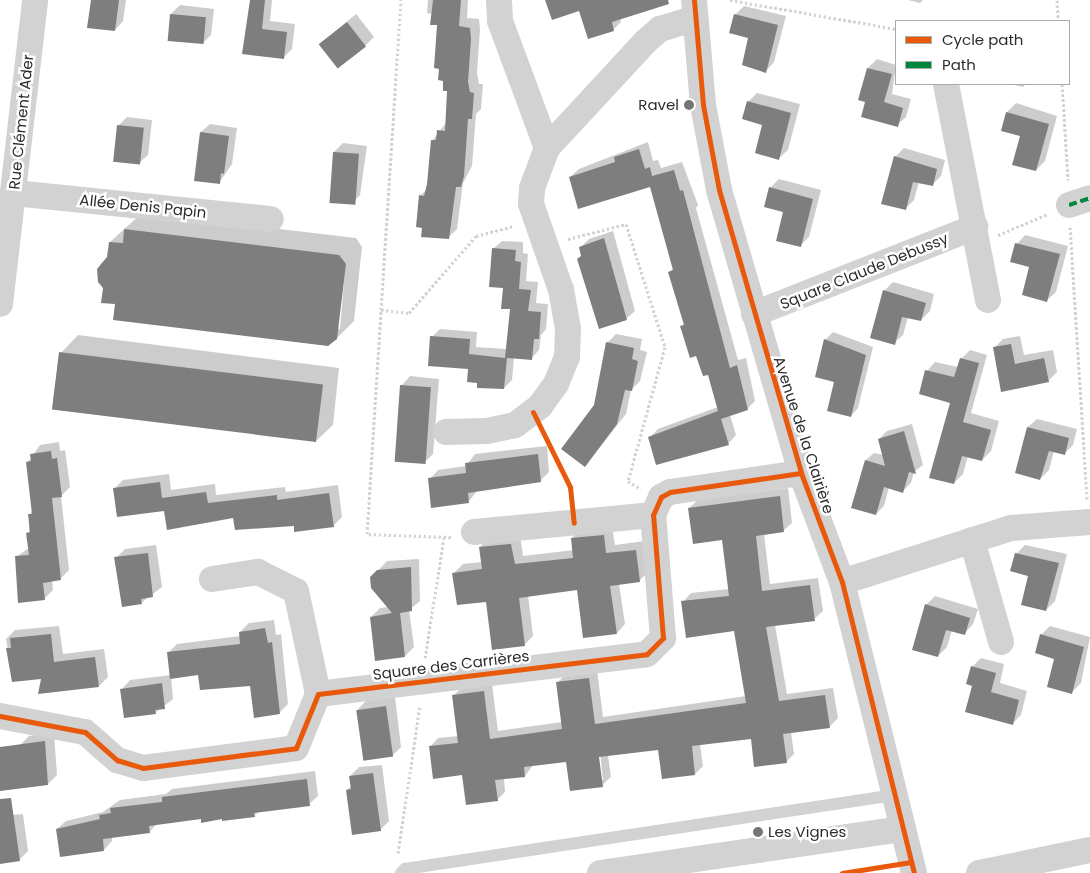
<!DOCTYPE html>
<html>
<head>
<meta charset="utf-8">
<style>
  body { margin:0 }
  #map { position:relative; width:1090px; height:873px; overflow:hidden; background:#fff; font-family:Poppins,sans-serif }
  div>[style] { position:absolute }
  [style*='--x'] { left:calc(var(--x)*1px); top:calc(var(--y)*1px); width:calc(var(--w)*1px); rotate:calc(var(--a)*1deg) }
  .shadow>* { inset:0; background:#0003 }
  .building>* { inset:0; background:#7e7e7e; transform-origin:0 0 }
  .path>* { height:3px; margin-top:-1.5px; transform-origin:0; background:repeating-linear-gradient(90deg,#d2d2d2 0 2.5px,transparent 0 5px) }
  .lane>* { height:12px; margin:-6px; padding:0 6px; transform-origin:6px; border-radius:6px; background:#d2d2d2 }
  .street>* { height:26px; margin:-13px; padding:0 13px; transform-origin:13px; border-radius:13px; background:#d2d2d2 }
  .quiet>* { height:4px; margin-top:-2px; transform-origin:0; background:repeating-linear-gradient(90deg,#00873e 0 8px,transparent 0 12px) }
  .cycleway>* { height:5px; margin:-2.5px; padding:0 2.5px; transform-origin:2.5px; border-radius:2.5px; background:#e8590c }
  .dots>* { width:14px; height:14px; translate:-50% -50%; box-sizing:border-box; border:2px solid #fff; border-radius:50% }
  span { translate:-50% -50%; white-space:nowrap; text-align:center; line-height:1.15; -webkit-text-stroke:5px #fff; paint-order:stroke }
  .poi-label { font-size:15px; color:#2d2d2d }
  .right { translate:-100% -50%; text-align:right }
  .left { translate:0 -50%; text-align:left }
  .street-label { font-size:15px; color:#2d2d2d }
  .legend { position:absolute; left:895px; top:20px; width:175px; height:65px; box-sizing:border-box; background:#fff; border:1px solid #ababab; margin:0; padding:6px 9px; list-style:none; font-size:15px; color:#2d2d2d }
  .legend li { display:flex; align-items:center; gap:10px; height:25px }
  .legend b { width:25px; border:1px solid #ababab }
</style>
</head>
<body>
<div id="map">
  <div class="shadow">
    <div style="clip-path:polygon(92px 0,126px 0,123px 21px,115px 30px)"></div>
    <div style="clip-path:polygon(251px 0,272px 0,270px 21px,295px 24px,292px 49px,283px 58px,243px 53px)"></div>
    <div style="clip-path:polygon(428px 0,468px 0,467px 18px,479px 19px,480px 29px,477px 73px,479px 84px,483px 84px,481px 109px,476px 114px,472px 166px,463px 183px,457px 229px,448px 238px,423px 227px,420px 196px,427px 189px,432px 141px,446px 123px,448px 90px,438px 24px,433px 14px,427px 13px)"></div>
    <div style="clip-path:polygon(547px 0,647px 0,620px 18px,621px 22px,613px 30px,580px 8px)"></div>
    <div style="clip-path:polygon(908px 0,923px 0,920px 3px)"></div>
    <div style="clip-path:polygon(180px 5px,214px 9px,211px 35px,202px 44px,171px 14px)"></div>
    <div style="clip-path:polygon(744px 6px,786px 16px,774px 62px,766px 71px,735px 15px)"></div>
    <div style="clip-path:polygon(356px 14px,374px 37px,365px 46px,320px 44px)"></div>
    <div style="clip-path:polygon(877px 59px,896px 65px,892px 94px,911px 99px,906px 117px,897px 125px,866px 101px,868px 68px)"></div>
    <div style="clip-path:polygon(1011px 84px,1026px 84px,1023px 87px)"></div>
    <div style="clip-path:polygon(757px 93px,800px 104px,788px 150px,779px 158px,763px 124px,748px 102px)"></div>
    <div style="clip-path:polygon(1016px 103px,1057px 116px,1045px 161px,1036px 170px,1021px 135px,1002px 130px,1007px 112px)"></div>
    <div style="clip-path:polygon(127px 117px,152px 120px,148px 155px,139px 163px,119px 125px)"></div>
    <div style="clip-path:polygon(210px 124px,237px 128px,232px 164px,219px 183px,201px 132px)"></div>
    <div style="clip-path:polygon(648px 142px,653px 161px,658px 160px,661px 168px,682px 162px,698px 205px,696px 208px,738px 360px,746px 358px,755px 401px,747px 409px,730px 415px,736px 435px,728px 444px,650px 437px,658px 429px,718px 407px,709px 373px,681px 327px,685px 323px,670px 272px,674px 268px,651px 185px,570px 177px,579px 169px)"></div>
    <div style="clip-path:polygon(343px 143px,367px 146px,360px 195px,352px 204px,334px 152px)"></div>
    <div style="clip-path:polygon(904px 148px,945px 160px,941px 176px,932px 185px,919px 182px,914px 200px,905px 209px,895px 157px)"></div>
    <div style="clip-path:polygon(779px 179px,821px 190px,809px 237px,800px 246px,770px 188px)"></div>
    <div style="clip-path:polygon(evenodd,142px 213px,356px 238px,362px 247px,354px 321px,337px 338px,117px 303px,98px 275px,100px 265px,108px 257px,110px 242px,142px 213px,346px 258px,340px 329px,337px 329px,346px 258px)"></div>
    <div style="clip-path:polygon(613px 231px,635px 311px,626px 319px,580px 248px,589px 239px)"></div>
    <div style="clip-path:polygon(1025px 235px,1068px 246px,1056px 292px,1047px 300px,1017px 244px)"></div>
    <div style="clip-path:polygon(502px 241px,523px 242px,523px 253px,528px 254px,526px 281px,538px 282px,536px 303px,548px 304px,546px 329px,541px 335px,539px 350px,531px 359px,514px 357px,512px 380px,504px 388px,479px 382px,469px 368px,432px 337px,440px 329px,477px 332px,476px 347px,507px 349px,511px 308px,493px 249px)"></div>
    <div style="clip-path:polygon(893px 282px,934px 294px,930px 311px,921px 320px,908px 317px,903px 335px,894px 343px,884px 291px)"></div>
    <div style="clip-path:polygon(833px 332px,873px 347px,858px 408px,851px 416px,825px 340px)"></div>
    <div style="clip-path:polygon(616px 334px,642px 339px,640px 350px,647px 352px,640px 381px,631px 390px,626px 414px,585px 466px,607px 343px)"></div>
    <div style="clip-path:polygon(78px 335px,339px 368px,333px 425px,315px 442px,61px 353px)"></div>
    <div style="clip-path:polygon(1020px 336px,1024px 355px,1053px 350px,1057px 372px,1048px 381px,1002px 390px,994px 348px,1003px 339px)"></div>
    <div style="clip-path:polygon(970px 350px,987px 355px,971px 413px,999px 421px,991px 451px,982px 460px,968px 456px,963px 474px,954px 483px,952px 402px,927px 371px,935px 362px,958px 367px,961px 359px)"></div>
    <div style="clip-path:polygon(410px 376px,439px 379px,433px 454px,424px 463px,402px 385px)"></div>
    <div style="clip-path:polygon(1037px 419px,1077px 429px,1073px 445px,1064px 454px,1054px 451px,1049px 470px,1040px 479px,1028px 427px)"></div>
    <div style="clip-path:polygon(912px 424px,923px 465px,914px 472px,911px 483px,903px 491px,889px 487px,884px 506px,876px 514px,866px 460px,874px 453px,884px 455px,879px 439px,887px 431px)"></div>
    <div style="clip-path:polygon(59px 442px,60px 451px,65px 450px,70px 487px,61px 496px,69px 570px,60px 579px,52px 580px,53px 590px,44px 599px,19px 601px,16px 557px,29px 548px,29px 515px,33px 510px,28px 462px,40px 445px)"></div>
    <div style="clip-path:polygon(547px 446px,549px 472px,540px 481px,477px 491px,469px 501px,430px 479px,438px 470px,466px 466px,475px 454px)"></div>
    <div style="clip-path:polygon(169px 474px,171px 490px,215px 484px,216px 495px,285px 487px,286px 492px,338px 485px,342px 517px,333px 526px,295px 525px,165px 509px,115px 488px,123px 480px)"></div>
    <div style="clip-path:polygon(evenodd,788px 488px,792px 523px,783px 531px,764px 534px,770px 584px,818px 578px,823px 611px,814px 619px,775px 625px,787px 694px,833px 688px,838px 718px,829px 727px,791px 732px,794px 754px,786px 762px,752px 737px,700px 744px,703px 766px,695px 774px,660px 748px,608px 755px,611px 777px,602px 785px,567px 760px,533px 765px,525px 776px,504px 778px,505px 792px,497px 800px,430px 747px,438px 738px,459px 736px,453px 696px,462px 687px,492px 684px,498px 731px,562px 722px,558px 682px,566px 674px,597px 670px,603px 717px,746px 696px,735px 630px,683px 602px,691px 593px,729px 589px,723px 539px,689px 508px,698px 500px,788px 488px,597px 751px,600px 751px,603px 780px,601px 780px,597px 751px)"></div>
    <div style="clip-path:polygon(612px 526px,615px 545px,645px 541px,648px 572px,639px 581px,619px 584px,625px 624px,617px 633px,579px 589px,528px 595px,533px 636px,524px 645px,487px 600px,454px 573px,463px 564px,482px 562px,480px 547px,489px 538px,520px 535px,523px 556px,574px 550px,572px 538px,581px 529px)"></div>
    <div style="clip-path:polygon(156px 545px,162px 587px,141px 603px,116px 558px,125px 549px)"></div>
    <div style="clip-path:polygon(1025px 545px,1067px 554px,1055px 601px,1046px 610px,1016px 554px)"></div>
    <div style="clip-path:polygon(419px 559px,420px 601px,409px 610px,414px 647px,405px 656px,371px 617px,380px 608px,388px 607px,371px 578px,387px 561px)"></div>
    <div style="clip-path:polygon(935px 596px,978px 609px,973px 624px,965px 633px,952px 630px,947px 647px,938px 656px,926px 605px)"></div>
    <div style="clip-path:polygon(274px 620px,276px 635px,281px 634px,288px 704px,279px 713px,251px 684px,199px 674px,171px 677px,173px 699px,155px 713px,122px 689px,130px 680px,171px 675px,168px 653px,177px 644px,240px 636px,240px 632px,249px 623px)"></div>
    <div style="clip-path:polygon(59px 626px,63px 654px,104px 649px,108px 677px,99px 686px,42px 677px,13px 681px,6px 639px,15px 630px)"></div>
    <div style="clip-path:polygon(1050px 626px,1090px 637px,1081px 683px,1072px 692px,1041px 635px)"></div>
    <div style="clip-path:polygon(981px 658px,1004px 664px,1000px 683px,1027px 691px,1021px 715px,1012px 724px,973px 685px,972px 667px)"></div>
    <div style="clip-path:polygon(395px 697px,401px 747px,392px 756px,357px 710px,366px 701px)"></div>
    <div style="clip-path:polygon(54px 733px,57px 775px,48px 784px,20px 745px,29px 736px)"></div>
    <div style="clip-path:polygon(382px 765px,389px 821px,380px 830px,347px 790px,352px 785px,350px 776px,359px 767px)"></div>
    <div style="clip-path:polygon(315px 771px,318px 796px,309px 804px,259px 811px,254px 816px,202px 817px,158px 823px,149px 832px,112px 837px,112px 841px,104px 850px,57px 829px,66px 821px,103px 812px,120px 800px,166px 794px,172px 789px)"></div>
    <div style="clip-path:polygon(23px 814px,28px 851px,19px 860px,0 862px,0 816px)"></div>
  </div>
  <div class="building">
    <div style="clip-path:polygon(91px 0,119px 0,115px 31px,87px 28px)"></div>
    <div style="clip-path:polygon(250px 0,265px 0,262px 29px,287px 32px,284px 59px,242px 54px)"></div>
    <div style="clip-path:polygon(433px 0,461px 0,459px 26px,470px 28px,471px 39px,468px 82px,470px 92px,474px 93px,472px 119px,468px 119px,464px 176px,461px 187px,456px 187px,449px 239px,421px 237px,422px 228px,416px 227px,419px 195px,424px 196px,427px 184px,431px 140px,436px 140px,437px 130px,445px 131px,447px 91px,443px 91px,443px 81px,438px 80px,439px 69px,434px 68px,437px 25px,430px 25px)"></div>
    <div style="clip-path:polygon(545px 0,668px 0,669px 4px,612px 22px,614px 31px,588px 39px,579px 11px,552px 20px)"></div>
    <div style="left:170px;top:14px;width:36px;height:27px;rotate:5deg"></div>
    <div style="clip-path:polygon(734px 14px,778px 25px,766px 73px,742px 65px,748px 38px,729px 33px)"></div>
    <div style="left:347px;top:22px;width:31px;height:36px;rotate:52deg"></div>
    <div style="clip-path:polygon(867px 68px,892px 74px,884px 102px,903px 108px,898px 127px,861px 117px,865px 102px,858px 100px)"></div>
    <div style="clip-path:polygon(747px 101px,791px 113px,779px 160px,755px 153px,762px 125px,742px 119px)"></div>
    <div style="clip-path:polygon(1006px 112px,1049px 124px,1036px 171px,1012px 165px,1020px 136px,1001px 131px)"></div>
    <div style="left:117px;top:125px;width:27px;height:37px;rotate:6deg"></div>
    <div style="clip-path:polygon(200px 132px,229px 136px,224px 174px,221px 173px,220px 184px,194px 181px)"></div>
    <div style="clip-path:polygon(639px 149px,645px 169px,650px 167px,652px 176px,674px 170px,680px 191px,683px 190px,730px 368px,737px 365px,748px 410px,721px 419px,729px 445px,656px 465px,648px 437px,718px 411px,708px 375px,703px 376px,696px 356px,690px 358px,680px 326px,684px 325px,668px 272px,673px 270px,650px 187px,578px 209px,569px 177px,615px 162px,614px 157px)"></div>
    <div style="left:333px;top:152px;width:26px;height:51px;rotate:4deg"></div>
    <div style="clip-path:polygon(894px 156px,937px 169px,933px 186px,913px 182px,906px 210px,881px 204px)"></div>
    <div style="clip-path:polygon(769px 187px,813px 199px,801px 247px,776px 241px,783px 212px,764px 207px)"></div>
    <div style="clip-path:polygon(124px 229px,339px 255px,346px 264px,337px 339px,328px 346px,113px 320px,115px 304px,101px 303px,103px 288px,98px 282px,97px 269px,107px 257px,109px 242px,123px 243px)"></div>
    <div style="clip-path:polygon(604px 238px,627px 320px,599px 329px,577px 259px,581px 256px,579px 247px)"></div>
    <div style="clip-path:polygon(1015px 243px,1060px 254px,1047px 302px,1022px 295px,1029px 267px,1010px 262px)"></div>
    <div style="clip-path:polygon(492px 248px,516px 250px,515px 261px,521px 262px,519px 289px,531px 290px,528px 311px,541px 312px,539px 339px,534px 339px,532px 360px,507px 358px,504px 389px,477px 388px,477px 383px,467px 382px,468px 369px,428px 366px,430px 336px,470px 339px,469px 354px,505px 358px,510px 309px,501px 309px,503px 288px,489px 287px)"></div>
    <div style="clip-path:polygon(883px 290px,926px 303px,921px 321px,902px 317px,895px 345px,870px 338px)"></div>
    <div style="clip-path:polygon(824px 339px,866px 355px,851px 417px,827px 411px,834px 382px,815px 377px)"></div>
    <div style="clip-path:polygon(606px 342px,634px 348px,632px 359px,638px 361px,632px 391px,625px 390px,617px 424px,585px 467px,561px 449px,594px 405px)"></div>
    <div style="clip-path:polygon(1011px 344px,1015px 364px,1044px 358px,1049px 382px,1001px 392px,993px 347px)"></div>
    <div style="left:59px;top:352px;width:266px;height:58px;rotate:7deg"></div>
    <div style="clip-path:polygon(960px 358px,979px 363px,963px 422px,991px 430px,982px 461px,962px 456px,954px 484px,929px 478px,950px 403px,919px 394px,925px 370px,954px 377px)"></div>
    <div style="left:400px;top:385px;width:31px;height:77px;rotate:4deg"></div>
    <div style="clip-path:polygon(1027px 427px,1069px 438px,1065px 455px,1049px 451px,1040px 480px,1015px 473px)"></div>
    <div style="clip-path:polygon(904px 431px,916px 474px,909px 472px,903px 493px,884px 487px,876px 515px,851px 508px,865px 460px,885px 466px,878px 439px)"></div>
    <div style="clip-path:polygon(51px 451px,52px 459px,57px 458px,62px 497px,52px 498px,61px 580px,43px 583px,45px 600px,18px 603px,15px 556px,29px 555px,26px 533px,30px 532px,28px 514px,32px 514px,26px 462px,31px 461px,30px 454px)"></div>
    <div style="clip-path:polygon(538px 454px,541px 482px,468px 493px,469px 503px,431px 508px,428px 478px,466px 473px,465px 463px)"></div>
    <div style="clip-path:polygon(160px 482px,162px 498px,206px 492px,208px 503px,277px 495px,277px 500px,329px 493px,334px 527px,294px 532px,294px 526px,235px 530px,233px 518px,167px 530px,164px 511px,117px 517px,113px 488px)"></div>
    <div style="clip-path:polygon(780px 496px,784px 532px,756px 536px,762px 591px,810px 585px,815px 621px,766px 627px,779px 701px,825px 695px,830px 728px,783px 734px,787px 763px,754px 767px,751px 739px,692px 746px,695px 775px,662px 779px,658px 750px,599px 757px,603px 787px,586px 789px,570px 791px,566px 762px,524px 767px,525px 777px,495px 780px,498px 801px,466px 805px,462px 775px,433px 779px,429px 746px,458px 743px,452px 695px,484px 691px,490px 739px,562px 729px,556px 682px,589px 678px,595px 724px,746px 703px,734px 631px,686px 638px,681px 601px,729px 596px,722px 540px,693px 544px,688px 508px)"></div>
    <div style="clip-path:polygon(604px 535px,606px 553px,636px 550px,640px 582px,610px 586px,617px 634px,583px 638px,577px 590px,519px 598px,525px 646px,492px 650px,486px 602px,457px 605px,452px 573px,482px 569px,479px 547px,511px 544px,515px 564px,573px 558px,571px 538px)"></div>
    <div style="clip-path:polygon(148px 553px,153px 597px,141px 599px,142px 604px,122px 607px,114px 557px)"></div>
    <div style="clip-path:polygon(1015px 553px,1059px 563px,1046px 611px,1021px 605px,1028px 576px,1010px 571px)"></div>
    <div style="clip-path:polygon(411px 567px,412px 611px,400px 613px,405px 657px,375px 661px,370px 617px,392px 613px,371px 588px,370px 577px,377px 570px)"></div>
    <div style="clip-path:polygon(925px 604px,970px 618px,965px 635px,946px 630px,938px 657px,912px 650px)"></div>
    <div style="clip-path:polygon(265px 628px,268px 643px,272px 642px,280px 714px,254px 718px,250px 686px,200px 690px,198px 675px,170px 679px,167px 652px,240px 644px,239px 632px)"></div>
    <div style="clip-path:polygon(51px 634px,54px 662px,95px 657px,99px 687px,38px 694px,41px 679px,12px 682px,6px 648px,11px 648px,10px 638px)"></div>
    <div style="clip-path:polygon(1040px 634px,1084px 647px,1072px 694px,1047px 687px,1054px 659px,1035px 653px)"></div>
    <div style="clip-path:polygon(971px 666px,996px 673px,991px 692px,1019px 700px,1013px 725px,965px 712px,972px 686px,966px 684px)"></div>
    <div style="clip-path:polygon(162px 683px,165px 709px,155px 710px,156px 714px,124px 718px,120px 689px)"></div>
    <div style="left:386px;top:706px;width:51px;height:30px;rotate:82deg"></div>
    <div style="clip-path:polygon(45px 741px,48px 785px,0 791px,0 747px)"></div>
    <div style="clip-path:polygon(373px 773px,381px 831px,352px 835px,346px 790px,351px 789px,349px 776px)"></div>
    <div style="clip-path:polygon(307px 779px,310px 806px,254px 813px,255px 817px,222px 821px,222px 819px,201px 823px,201px 819px,149px 826px,150px 833px,103px 839px,104px 851px,60px 857px,56px 829px,100px 819px,99px 815px,111px 813px,110px 808px,162px 802px,162px 797px)"></div>
    <div style="clip-path:polygon(11px 798px,20px 861px,0 864px,0 799px)"></div>
  </div>
  <div class="path">
    <div style="--x:730;--y:0;--w:169;--a:9.9"></div>
    <div style="--x:1057;--y:0;--w:21;--a:87"></div>
    <div style="--x:1062;--y:84;--w:96;--a:86.4"></div>
    <div style="--x:1070;--y:227;--w:274;--a:86.4"></div>
    <div style="--x:998;--y:235;--w:54;--a:-22.8"></div>
    <div style="--x:568;--y:239;--w:60;--a:-14.5"></div>
    <div style="--x:626;--y:224;--w:129;--a:72.4"></div>
    <div style="--x:665;--y:347;--w:139;--a:105.4"></div>
    <div style="--x:628;--y:481;--w:13;--a:32"></div>
    <div style="--x:381;--y:310;--w:311;--a:-86.3"></div>
    <div style="--x:451;--y:537;--w:84;--a:-178"></div>
    <div style="--x:367;--y:534;--w:224;--a:-86.4"></div>
    <div style="--x:381;--y:310;--w:28;--a:6"></div>
    <div style="--x:409;--y:313;--w:102;--a:-49"></div>
    <div style="--x:476;--y:236;--w:39;--a:-15"></div>
    <div style="--x:425;--y:658;--w:121;--a:-81"></div>
    <div style="--x:398;--y:853;--w:149;--a:-81.5"></div>
  </div>
  <div class="lane">
    <div style="--x:401;--y:873;--w:6;--a:-45"></div>
    <div style="--x:405;--y:869;--w:496;--a:-8.6"></div>
  </div>
  <div class="street">
    <div style="--x:499;--y:0;--w:21;--a:87"></div>
    <div style="--x:500;--y:21;--w:135;--a:69.7"></div>
    <div style="--x:694;--y:0;--w:105;--a:85.1"></div>
    <div style="--x:703;--y:105;--w:86;--a:79.3"></div>
    <div style="--x:719;--y:190;--w:295;--a:73.8"></div>
    <div style="--x:801;--y:473;--w:116;--a:69.4"></div>
    <div style="--x:842;--y:582;--w:300;--a:76.1"></div>
    <div style="--x:946;--y:84;--w:220;--a:79"></div>
    <div style="--x:14;--y:193;--w:258;--a:5.8"></div>
    <div style="--x:1069;--y:205;--w:22;--a:-18"></div>
    <div style="--x:0;--y:304;--w:306;--a:-83.4"></div>
    <div style="--x:754;--y:314;--w:238;--a:-21.5"></div>
    <div style="--x:446;--y:432;--w:41;--a:-1.4"></div>
    <div style="--x:487;--y:431;--w:29;--a:-12"></div>
    <div style="--x:515;--y:425;--w:31;--a:-37"></div>
    <div style="--x:540;--y:406;--w:27;--a:-54"></div>
    <div style="--x:556;--y:384;--w:29;--a:-68"></div>
    <div style="--x:567;--y:357;--w:28;--a:-88"></div>
    <div style="--x:568;--y:329;--w:40;--a:-100"></div>
    <div style="--x:561;--y:290;--w:91;--a:-109.2"></div>
    <div style="--x:531;--y:204;--w:16;--a:-86"></div>
    <div style="--x:532;--y:188;--w:43;--a:-69.4"></div>
    <div style="--x:547;--y:148;--w:144;--a:-47.2"></div>
    <div style="--x:645;--y:42;--w:20;--a:-41"></div>
    <div style="--x:660;--y:29;--w:34;--a:-17"></div>
    <div style="--x:474;--y:532;--w:180;--a:-5.4"></div>
    <div style="--x:972;--y:540;--w:106;--a:74.1"></div>
    <div style="--x:212;--y:579;--w:47;--a:-8.7"></div>
    <div style="--x:258;--y:572;--w:42;--a:26.6"></div>
    <div style="--x:296;--y:591;--w:105;--a:77.9"></div>
    <div style="--x:842;--y:582;--w:177;--a:-17.7"></div>
    <div style="--x:1011;--y:528;--w:79;--a:-4.3"></div>
    <div style="--x:0;--y:716;--w:86;--a:10.7"></div>
    <div style="--x:85;--y:732;--w:43;--a:41.2"></div>
    <div style="--x:117;--y:760;--w:27;--a:17"></div>
    <div style="--x:143;--y:768;--w:154;--a:-7.4"></div>
    <div style="--x:296;--y:748;--w:58;--a:-67.8"></div>
    <div style="--x:318;--y:694;--w:331;--a:-6.9"></div>
    <div style="--x:647;--y:654;--w:23;--a:-45"></div>
    <div style="--x:663;--y:638;--w:123;--a:-94.6"></div>
    <div style="--x:653;--y:515;--w:20;--a:-66"></div>
    <div style="--x:661;--y:497;--w:10;--a:-29"></div>
    <div style="--x:670;--y:492;--w:132;--a:-8.3"></div>
    <div style="--x:600;--y:873;--w:306;--a:-8.3"></div>
    <div style="--x:979;--y:873;--w:113;--a:-11.7"></div>
  </div>
  <div class="quiet">
    <div style="--x:1069;--y:205;--w:22;--a:-18"></div>
  </div>
  <div class="cycleway">
    <div style="--x:694;--y:0;--w:105;--a:85.1"></div>
    <div style="--x:703;--y:105;--w:86;--a:79.3"></div>
    <div style="--x:719;--y:190;--w:295;--a:73.8"></div>
    <div style="--x:801;--y:473;--w:116;--a:69.4"></div>
    <div style="--x:842;--y:582;--w:300;--a:76.1"></div>
    <div style="--x:533;--y:412;--w:84;--a:63.7"></div>
    <div style="--x:570;--y:487;--w:36;--a:84"></div>
    <div style="--x:0;--y:716;--w:86;--a:10.7"></div>
    <div style="--x:85;--y:732;--w:43;--a:41.2"></div>
    <div style="--x:117;--y:760;--w:27;--a:17"></div>
    <div style="--x:143;--y:768;--w:154;--a:-7.4"></div>
    <div style="--x:296;--y:748;--w:58;--a:-67.8"></div>
    <div style="--x:318;--y:694;--w:331;--a:-6.9"></div>
    <div style="--x:647;--y:654;--w:23;--a:-45"></div>
    <div style="--x:663;--y:638;--w:123;--a:-94.6"></div>
    <div style="--x:653;--y:515;--w:20;--a:-66"></div>
    <div style="--x:661;--y:497;--w:10;--a:-29"></div>
    <div style="--x:670;--y:492;--w:132;--a:-8.3"></div>
    <div style="--x:842;--y:873;--w:70;--a:-9.1"></div>
  </div>
  <div class="dots">
    <div style="left:689px;top:105px;background:#767676"></div>
    <div style="left:758px;top:832px;background:#767676"></div>
  </div>
  <div class="poi-label">
    <span class="right" style="left:679px;top:105px">Ravel</span>
    <span class="left" style="left:768px;top:832px">Les Vignes</span>
  </div>
  <div class="street-label">
    <span style="left:21px;top:122px;rotate:-84deg">Rue Clément Ader</span>
    <span style="left:143px;top:206px;rotate:6deg">Allée Denis Papin</span>
    <span style="left:864px;top:271px;rotate:-22deg">Square Claude Debussy</span>
    <span style="left:804px;top:435px;rotate:72deg">Avenue de la Clairière</span>
    <span style="left:451px;top:665px;rotate:-7deg">Square des Carrières</span>
  </div>
  <ul class="legend">
  <li><b style="height:6px;background:#e8590c"></b>Cycle path</li>
  <li><b style="height:6px;background:#00873e"></b>Path</li>
  </ul>
</div>
</body>
</html>
